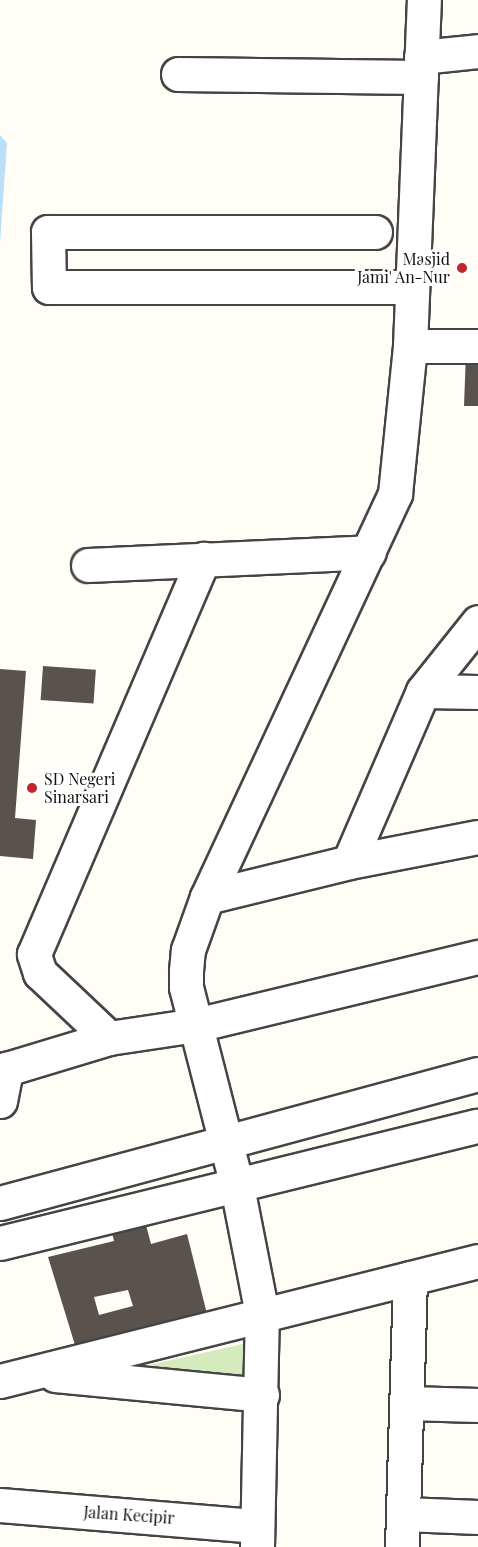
<!DOCTYPE html>
<html>
<head>
<meta charset="utf-8">
<style>
  body { margin:0 }
  #map { position:relative; width:478px; height:1547px; overflow:hidden; background:#fffdf5; font-family:"Playfair Display",serif }
  div>[style] { position:absolute }
  [style*='--x'] { left:calc(var(--x)*1px); top:calc(var(--y)*1px); width:calc(var(--w)*1px); rotate:calc(var(--a)*1deg) }
  .green>* { inset:0; background:#d5ebbd }
  .water>* { inset:0; background:#b9e0f7 }
  .building>* { inset:0; background:#5a524d; transform-origin:0 0 }
  .roads { filter:drop-shadow(2px 0 #444) drop-shadow(-2px 0 #444) drop-shadow(0 2px #444) drop-shadow(0 -2px #444) }
  .minor>* { height:33px; margin:-16.5px; padding:0 16.5px; transform-origin:16.5px; border-radius:16.5px; background:#fff }
  .dots>* { width:16px; height:16px; translate:-50% -50%; box-sizing:border-box; border:3px solid #fff; border-radius:50% }
  span { translate:-50% -50%; white-space:nowrap; text-align:center; line-height:1.15; -webkit-text-stroke:6px #fff; paint-order:stroke }
  .poi-label { font-size:16px; color:#111 }
  .right { translate:-100% -50%; text-align:right }
  .left { translate:0 -50%; text-align:left }
  .street-label { font-size:16px; color:#111 }
</style>
</head>
<body>
<div id="map">
  <div class="green">
    <div style="clip-path:polygon(256px 1341px,255px 1391px,118px 1372px)"></div>
  </div>
  <div class="water">
    <div style="clip-path:polygon(0 135px,7px 143px,0 243px)"></div>
  </div>
  <div class="building">
    <div style="clip-path:polygon(478px 349px,478px 406px,464px 406px,466px 353px)"></div>
    <div style="left:43px;top:666px;width:53px;height:34px;rotate:4deg"></div>
    <div style="clip-path:polygon(0 669px,26px 671px,15px 818px,36px 820px,33px 859px,0 856px)"></div>
    <div style="clip-path:polygon(evenodd,146px 1225px,151px 1244px,187px 1234px,208px 1318px,145px 1341px,141px 1328px,75px 1345px,48px 1257px,114px 1241px,112px 1233px,146px 1225px,128px 1290px,133px 1306px,99px 1315px,94px 1297px,128px 1290px)"></div>
  </div>
  <div class="roads">
    <div class="minor">
      <div style="--x:421;--y:57;--w:57;--a:-6"></div>
      <div style="--x:178;--y:74;--w:243;--a:0.7"></div>
      <div style="--x:375;--y:232;--w:327;--a:180"></div>
      <div style="--x:48;--y:232;--w:55;--a:89"></div>
      <div style="--x:49;--y:287;--w:363;--a:0"></div>
      <div style="--x:410;--y:346;--w:68;--a:0"></div>
      <div style="--x:88;--y:565;--w:281;--a:-2.6"></div>
      <div style="--x:423;--y:691;--w:55;--a:1"></div>
      <div style="--x:349;--y:862;--w:186;--a:-66.6"></div>
      <div style="--x:423;--y:691;--w:88;--a:-51.4"></div>
      <div style="--x:207;--y:897;--w:146;--a:-13.8"></div>
      <div style="--x:349;--y:862;--w:131;--a:-11"></div>
      <div style="--x:109;--y:1038;--w:95;--a:-136.7"></div>
      <div style="--x:40;--y:973;--w:20;--a:-108"></div>
      <div style="--x:34;--y:954;--w:430;--a:-66.8"></div>
      <div style="--x:0;--y:1071;--w:114;--a:-16.8"></div>
      <div style="--x:109;--y:1038;--w:88;--a:-8.5"></div>
      <div style="--x:196;--y:1025;--w:290;--a:-13.6"></div>
      <div style="--x:0;--y:1101;--w:33;--a:-79"></div>
      <div style="--x:0;--y:1203;--w:495;--a:-15.1"></div>
      <div style="--x:0;--y:1243;--w:492;--a:-13.8"></div>
      <div style="--x:55;--y:1375;--w:208;--a:5.5"></div>
      <div style="--x:0;--y:1381;--w:493;--a:-14.1"></div>
      <div style="--x:407;--y:1403;--w:71;--a:1.6"></div>
      <div style="--x:0;--y:1505;--w:258;--a:4.7"></div>
      <div style="--x:404;--y:1514;--w:74;--a:2.3"></div>
      <div style="--x:257;--y:1547;--w:233;--a:-88.8"></div>
      <div style="--x:262;--y:1314;--w:130;--a:-101.1"></div>
      <div style="--x:237;--y:1186;--w:205;--a:-104.4"></div>
      <div style="--x:186;--y:987;--w:16;--a:-90"></div>
      <div style="--x:186;--y:971;--w:21;--a:-85"></div>
      <div style="--x:188;--y:950;--w:56;--a:-70.3"></div>
      <div style="--x:207;--y:897;--w:445;--a:-65"></div>
      <div style="--x:395;--y:494;--w:149;--a:-84.2"></div>
      <div style="--x:410;--y:346;--w:346;--a:-87.7"></div>
      <div style="--x:402;--y:1547;--w:269;--a:-88.3"></div>
    </div>
  </div>
  <div class="dots">
    <div style="left:462px;top:268px;background:#c4262e"></div>
    <div style="left:32px;top:788px;background:#c4262e"></div>
  </div>
  <div class="poi-label">
    <span class="right" style="left:450px;top:268px">Masjid<br>Jami' An-Nur</span>
    <span class="left" style="left:44px;top:788px">SD Negeri<br>Sinarsari</span>
  </div>
  <div class="street-label">
    <span style="left:129px;top:1515px;rotate:4deg">Jalan Kecipir</span>
  </div>
</div>
</body>
</html>
